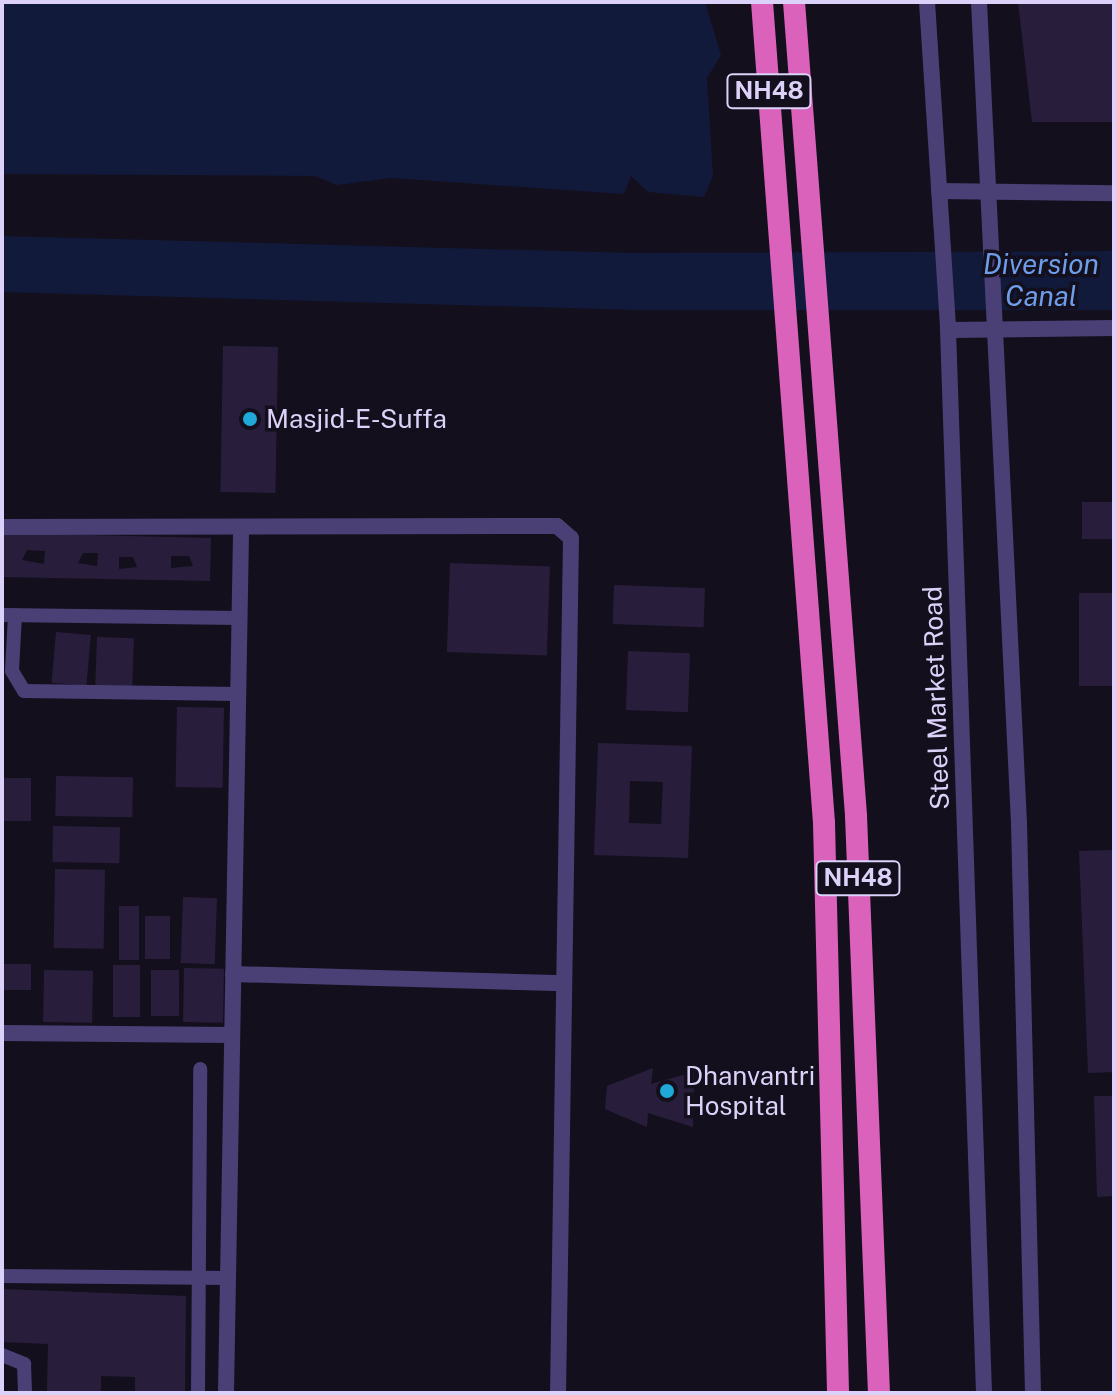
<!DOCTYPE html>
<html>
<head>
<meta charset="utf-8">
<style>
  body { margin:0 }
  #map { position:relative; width:1116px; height:1395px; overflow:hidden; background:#140f1d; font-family:"Public Sans",sans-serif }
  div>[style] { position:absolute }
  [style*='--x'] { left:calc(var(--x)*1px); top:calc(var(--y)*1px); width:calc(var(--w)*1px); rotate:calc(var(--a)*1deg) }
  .water>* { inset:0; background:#111a3a }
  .building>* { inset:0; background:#281e3c; transform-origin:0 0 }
  .service>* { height:14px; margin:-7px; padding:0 7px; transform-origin:7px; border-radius:7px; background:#4a4076 }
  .minor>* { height:16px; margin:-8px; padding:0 8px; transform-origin:8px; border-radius:8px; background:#4a4076 }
  .tertiary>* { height:16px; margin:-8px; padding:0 8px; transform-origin:8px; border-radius:8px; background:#4a4076 }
  .trunk>* { height:22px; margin:-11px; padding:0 11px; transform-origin:11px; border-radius:11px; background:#da62ba }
  .dots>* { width:22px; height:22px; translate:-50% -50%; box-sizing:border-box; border:4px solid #140f1d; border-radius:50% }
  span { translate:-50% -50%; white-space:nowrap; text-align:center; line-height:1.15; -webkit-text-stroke:7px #140f1d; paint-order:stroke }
  .shield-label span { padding:2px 6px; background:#140f1d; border:2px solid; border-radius:6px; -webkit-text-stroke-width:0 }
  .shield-label { font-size:24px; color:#dcd2f9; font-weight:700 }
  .poi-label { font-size:26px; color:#dcd2f9 }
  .left { translate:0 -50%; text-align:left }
  .street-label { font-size:26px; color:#dcd2f9 }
  .water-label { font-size:28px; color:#6e9eeb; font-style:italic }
  .frame { position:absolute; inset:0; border:4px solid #dcd2f9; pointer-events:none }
</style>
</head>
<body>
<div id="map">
  <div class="water">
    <div style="clip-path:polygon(2px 2px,705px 2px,721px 55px,707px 78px,713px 176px,704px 197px,648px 192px,631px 176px,624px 194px,391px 178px,337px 185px,315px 176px,2px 174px)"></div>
    <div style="clip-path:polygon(2px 236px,634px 253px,1114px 251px,1114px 310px,636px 310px,2px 292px)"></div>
  </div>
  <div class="building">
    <div style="clip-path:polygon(1018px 2px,1114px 2px,1114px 122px,1032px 122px)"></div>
    <div style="left:223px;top:346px;width:55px;height:146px;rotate:1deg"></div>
    <div style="left:1114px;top:502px;width:37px;height:32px;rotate:90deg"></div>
    <div style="clip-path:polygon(evenodd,2px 533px,211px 538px,210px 581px,2px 577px,2px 533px,45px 551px,44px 564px,22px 560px,27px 550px,45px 551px,2px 533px,98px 553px,97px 566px,78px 563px,83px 553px,98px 553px,2px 533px,171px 556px,189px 556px,193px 566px,171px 568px,171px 556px,2px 533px,119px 557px,133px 557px,137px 567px,119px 569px,119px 557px)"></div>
    <div style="left:450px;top:563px;width:100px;height:89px;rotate:2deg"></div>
    <div style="left:614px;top:585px;width:91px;height:39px;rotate:2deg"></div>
    <div style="left:1114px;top:593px;width:93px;height:35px;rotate:90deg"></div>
    <div style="left:56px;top:632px;width:35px;height:51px;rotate:5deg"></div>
    <div style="left:97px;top:637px;width:37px;height:52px;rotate:2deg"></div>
    <div style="left:628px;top:651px;width:62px;height:59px;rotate:2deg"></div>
    <div style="left:177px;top:707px;width:47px;height:80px;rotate:1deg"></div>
    <div style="clip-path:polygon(evenodd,598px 743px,692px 746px,688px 858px,594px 855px,598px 743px,630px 781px,663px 782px,661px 824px,629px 823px,630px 781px)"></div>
    <div style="left:56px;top:776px;width:77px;height:40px;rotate:1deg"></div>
    <div style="left:2px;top:778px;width:29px;height:43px"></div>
    <div style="left:53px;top:826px;width:67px;height:36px;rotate:1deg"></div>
    <div style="clip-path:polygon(1114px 850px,1114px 1072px,1088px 1073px,1079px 851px)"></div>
    <div style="left:55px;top:869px;width:50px;height:79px;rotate:1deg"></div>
    <div style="left:183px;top:897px;width:34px;height:66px;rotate:2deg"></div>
    <div style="left:119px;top:906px;width:20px;height:54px"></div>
    <div style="left:145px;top:916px;width:25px;height:43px"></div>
    <div style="left:2px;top:964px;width:29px;height:26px"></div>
    <div style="left:113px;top:965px;width:27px;height:52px"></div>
    <div style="left:184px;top:968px;width:40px;height:54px;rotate:1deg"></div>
    <div style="left:44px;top:970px;width:49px;height:52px;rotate:1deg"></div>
    <div style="left:151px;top:970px;width:28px;height:46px"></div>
    <div style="clip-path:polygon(653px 1068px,651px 1084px,694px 1072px,693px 1127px,648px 1113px,647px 1127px,605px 1109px,607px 1086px)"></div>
    <div style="clip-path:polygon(1094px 1096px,1114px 1096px,1114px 1196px,1097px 1197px)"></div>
    <div style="clip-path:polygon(2px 1289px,186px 1296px,185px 1393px,135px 1393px,135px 1377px,101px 1376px,101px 1393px,47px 1393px,48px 1344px,2px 1342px)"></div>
  </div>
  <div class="service">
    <div style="--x:2;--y:615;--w:238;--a:0.7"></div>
    <div style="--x:15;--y:615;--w:56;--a:93.1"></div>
    <div style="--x:12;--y:671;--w:23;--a:59"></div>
    <div style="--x:24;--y:691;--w:214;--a:0.8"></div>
    <div style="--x:2;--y:1276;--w:226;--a:0.5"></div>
    <div style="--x:2;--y:1355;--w:24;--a:22"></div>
    <div style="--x:24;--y:1364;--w:29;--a:88"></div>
    <div style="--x:198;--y:1393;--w:324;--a:-89.6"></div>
  </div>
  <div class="minor">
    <div style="--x:233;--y:974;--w:331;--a:1.6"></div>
    <div style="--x:2;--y:1033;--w:230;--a:0.5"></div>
    <div style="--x:226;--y:1393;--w:861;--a:-89"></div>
  </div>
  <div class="tertiary">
    <div style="--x:927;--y:2;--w:329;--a:86.3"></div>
    <div style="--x:948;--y:330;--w:1064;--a:88.06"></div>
    <div style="--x:979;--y:2;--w:823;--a:87.21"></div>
    <div style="--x:1019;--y:824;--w:569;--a:88.59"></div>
    <div style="--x:939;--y:191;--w:175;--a:0.7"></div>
    <div style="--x:948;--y:330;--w:166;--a:-0.7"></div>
    <div style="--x:2;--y:527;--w:555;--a:-0.1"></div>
    <div style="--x:557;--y:526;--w:18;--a:41"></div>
    <div style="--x:571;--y:538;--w:855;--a:90.87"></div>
  </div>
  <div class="trunk">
    <div style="--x:762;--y:2;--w:823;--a:85.68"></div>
    <div style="--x:824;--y:823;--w:570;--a:88.59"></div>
    <div style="--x:794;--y:2;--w:816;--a:85.64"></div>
    <div style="--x:856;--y:816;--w:577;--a:87.72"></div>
  </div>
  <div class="dots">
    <div style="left:250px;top:419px;background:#1ea9d8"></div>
    <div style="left:667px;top:1091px;background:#1ea9d8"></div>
  </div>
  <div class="shield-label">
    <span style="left:769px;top:91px">NH48</span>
    <span style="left:858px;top:878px">NH48</span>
  </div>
  <div class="poi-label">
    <span class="left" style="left:266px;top:419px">Masjid-E-Suffa</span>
    <span class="left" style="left:685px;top:1091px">Dhanvantri<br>Hospital</span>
  </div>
  <div class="street-label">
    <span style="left:936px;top:698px;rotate:-92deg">Steel Market Road</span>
  </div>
  <div class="water-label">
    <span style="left:1041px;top:280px">Diversion<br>Canal</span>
  </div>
  <div class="frame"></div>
</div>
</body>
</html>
